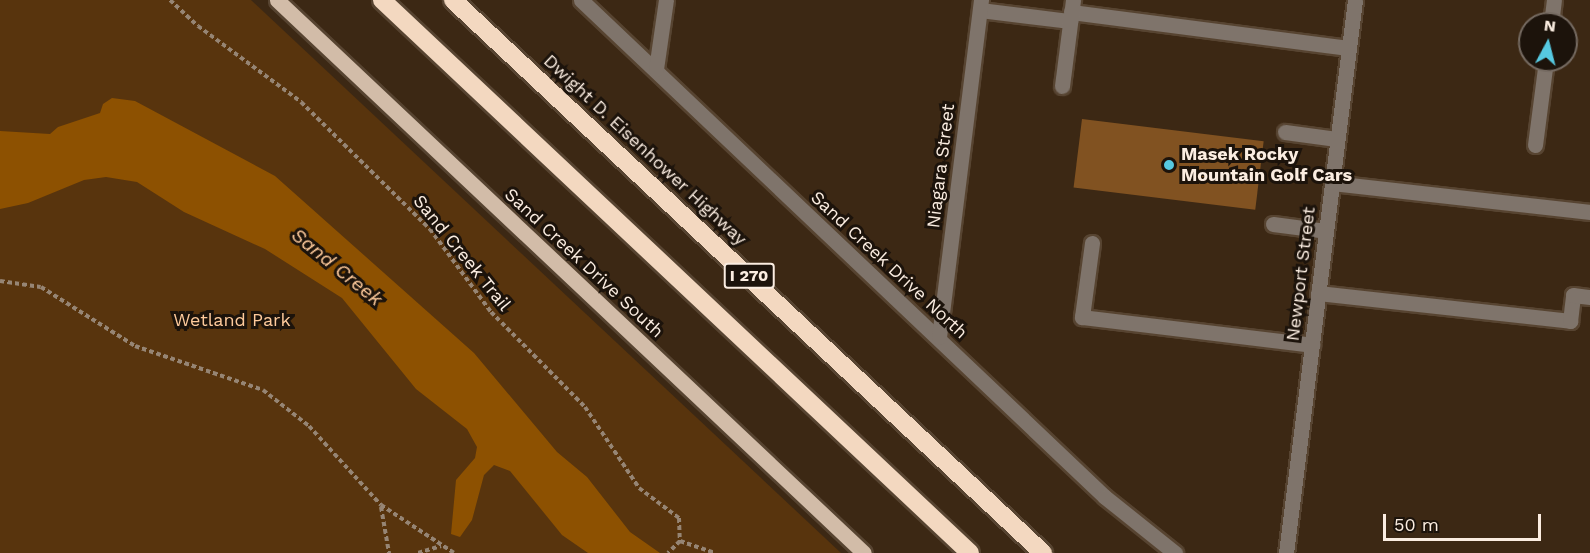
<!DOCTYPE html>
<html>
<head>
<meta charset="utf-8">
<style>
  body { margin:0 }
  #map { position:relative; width:1590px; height:553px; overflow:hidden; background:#3c2814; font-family:"Work Sans",sans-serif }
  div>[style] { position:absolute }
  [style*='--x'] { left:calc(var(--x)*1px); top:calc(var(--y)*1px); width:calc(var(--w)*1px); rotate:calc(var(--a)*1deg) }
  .green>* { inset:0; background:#58340d }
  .water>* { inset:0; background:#8d5101 }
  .building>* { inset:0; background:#815221; transform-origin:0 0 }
  .path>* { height:4px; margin-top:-2px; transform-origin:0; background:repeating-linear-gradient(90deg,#968574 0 4.5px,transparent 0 7.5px) }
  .roads { filter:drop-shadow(2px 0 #574431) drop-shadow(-2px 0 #574431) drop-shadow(0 2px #574431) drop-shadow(0 -2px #574431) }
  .minor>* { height:15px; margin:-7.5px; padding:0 7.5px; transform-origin:7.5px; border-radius:7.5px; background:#7f746b }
  .major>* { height:15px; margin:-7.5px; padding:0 7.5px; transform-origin:7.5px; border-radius:7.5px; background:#d2bca8 }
  .highway>* { height:18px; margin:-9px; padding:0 9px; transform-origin:9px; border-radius:9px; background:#f3d8c0 }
  .dots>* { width:16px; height:16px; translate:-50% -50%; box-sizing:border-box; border:3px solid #1c130b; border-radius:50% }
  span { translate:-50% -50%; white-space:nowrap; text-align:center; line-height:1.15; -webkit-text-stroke:6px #1c130b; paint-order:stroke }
  .shield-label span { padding:2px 4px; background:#1c130b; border:2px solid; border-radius:4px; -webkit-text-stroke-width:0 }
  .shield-label { font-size:16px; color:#fbede1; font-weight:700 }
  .street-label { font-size:18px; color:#fbede1 }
  .poi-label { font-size:18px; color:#fbede1; font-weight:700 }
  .left { translate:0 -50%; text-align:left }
  .park-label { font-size:18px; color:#ffcb9c }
  .water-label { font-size:20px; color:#feca9b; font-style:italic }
  .north { position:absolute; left:1518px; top:12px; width:60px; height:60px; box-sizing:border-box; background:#1c130b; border:2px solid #756a61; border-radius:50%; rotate:7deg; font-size:16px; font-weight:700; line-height:24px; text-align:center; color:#fbede1 }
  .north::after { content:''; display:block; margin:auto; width:21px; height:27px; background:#56c9e1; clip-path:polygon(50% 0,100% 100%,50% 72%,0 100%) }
  .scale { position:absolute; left:1383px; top:514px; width:158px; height:27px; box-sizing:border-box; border:3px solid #fbede1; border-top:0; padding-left:8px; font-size:18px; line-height:21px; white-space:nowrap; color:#fbede1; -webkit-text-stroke:4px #1c130b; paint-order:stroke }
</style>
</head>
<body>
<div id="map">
  <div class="green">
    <div style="clip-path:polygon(0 0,251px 0,841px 553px,0 553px)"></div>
  </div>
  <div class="water">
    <div style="clip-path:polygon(112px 98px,135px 101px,275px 176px,474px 353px,557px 452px,587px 477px,630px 532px,660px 553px,588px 553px,562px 535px,510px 471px,494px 465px,484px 475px,472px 520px,460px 537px,451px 534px,456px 480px,475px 458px,477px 447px,467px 429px,416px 389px,342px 298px,265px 249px,184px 212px,137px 182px,106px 177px,84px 180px,28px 203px,0 209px,0 131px,50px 134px,58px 127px,100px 113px,103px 104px)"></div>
  </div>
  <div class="building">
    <div style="left:1082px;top:119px;width:183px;height:69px;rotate:7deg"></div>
  </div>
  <div class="path">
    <div style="--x:170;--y:0;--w:38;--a:43"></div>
    <div style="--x:198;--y:26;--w:128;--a:36.4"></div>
    <div style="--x:301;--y:102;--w:181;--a:44.6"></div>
    <div style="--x:430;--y:229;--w:103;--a:53.7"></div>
    <div style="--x:491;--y:312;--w:134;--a:45.3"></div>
    <div style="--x:585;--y:407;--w:97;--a:56.3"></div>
    <div style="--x:639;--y:488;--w:50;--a:36.9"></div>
    <div style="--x:679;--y:518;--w:23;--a:88"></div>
    <div style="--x:680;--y:541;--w:17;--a:135"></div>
    <div style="--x:0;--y:281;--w:41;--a:8.3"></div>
    <div style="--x:41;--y:287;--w:111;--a:32.1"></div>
    <div style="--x:135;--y:346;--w:135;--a:19"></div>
    <div style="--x:263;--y:390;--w:58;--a:38"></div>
    <div style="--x:309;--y:426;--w:107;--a:47.7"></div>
    <div style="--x:381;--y:505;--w:87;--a:33.3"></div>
    <div style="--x:381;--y:507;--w:47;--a:80.1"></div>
    <div style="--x:680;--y:541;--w:36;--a:19"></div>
    <div style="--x:418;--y:553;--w:24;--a:-17"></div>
  </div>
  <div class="roads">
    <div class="minor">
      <div style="--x:581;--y:0;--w:722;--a:43.49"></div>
      <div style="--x:1105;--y:497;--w:90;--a:38.7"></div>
      <div style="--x:980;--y:10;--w:91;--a:7"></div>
      <div style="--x:1071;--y:12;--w:280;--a:7.4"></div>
      <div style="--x:1551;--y:24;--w:24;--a:-83"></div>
      <div style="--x:656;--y:69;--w:70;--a:-81.8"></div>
      <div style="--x:1062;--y:86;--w:87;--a:-82.7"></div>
      <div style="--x:1285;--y:132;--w:52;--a:7.7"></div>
      <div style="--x:1535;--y:145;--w:86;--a:-82.6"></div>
      <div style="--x:1332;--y:183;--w:260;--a:6.4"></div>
      <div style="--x:1273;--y:224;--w:53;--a:7.5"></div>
      <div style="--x:1092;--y:243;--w:75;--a:97.7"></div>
      <div style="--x:1082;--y:317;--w:232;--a:6.9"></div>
      <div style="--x:1318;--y:293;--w:254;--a:6.3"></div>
      <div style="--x:1570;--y:321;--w:26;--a:-83"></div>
      <div style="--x:1573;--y:295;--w:17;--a:7"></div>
      <div style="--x:939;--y:337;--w:340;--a:-82.9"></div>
      <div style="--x:1286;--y:553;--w:557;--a:-82.89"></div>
    </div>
    <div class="major">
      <div style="--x:277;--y:0;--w:806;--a:43.29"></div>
    </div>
    <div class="highway">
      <div style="--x:382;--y:0;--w:807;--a:43.24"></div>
      <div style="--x:453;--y:0;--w:809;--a:43.15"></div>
    </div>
  </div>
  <div class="dots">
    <div style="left:1169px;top:165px;background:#56c9e1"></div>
  </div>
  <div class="shield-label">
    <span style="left:749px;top:276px">I 270</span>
  </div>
  <div class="street-label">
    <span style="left:645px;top:150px;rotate:43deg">Dwight D. Eisenhower Highway</span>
    <span style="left:941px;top:166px;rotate:-83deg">Niagara Street</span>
    <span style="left:462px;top:253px;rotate:51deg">Sand Creek Trail</span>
    <span style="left:584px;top:263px;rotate:43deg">Sand Creek Drive South</span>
    <span style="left:889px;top:265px;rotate:43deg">Sand Creek Drive North</span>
    <span style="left:1301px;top:274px;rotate:-83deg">Newport Street</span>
  </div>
  <div class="poi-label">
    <span class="left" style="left:1181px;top:165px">Masek Rocky<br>Mountain Golf Cars</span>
  </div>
  <div class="park-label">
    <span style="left:232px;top:320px">Wetland Park</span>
  </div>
  <div class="water-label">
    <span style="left:337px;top:267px;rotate:39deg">Sand Creek</span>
  </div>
  <div class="north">N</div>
  <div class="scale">50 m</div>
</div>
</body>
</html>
